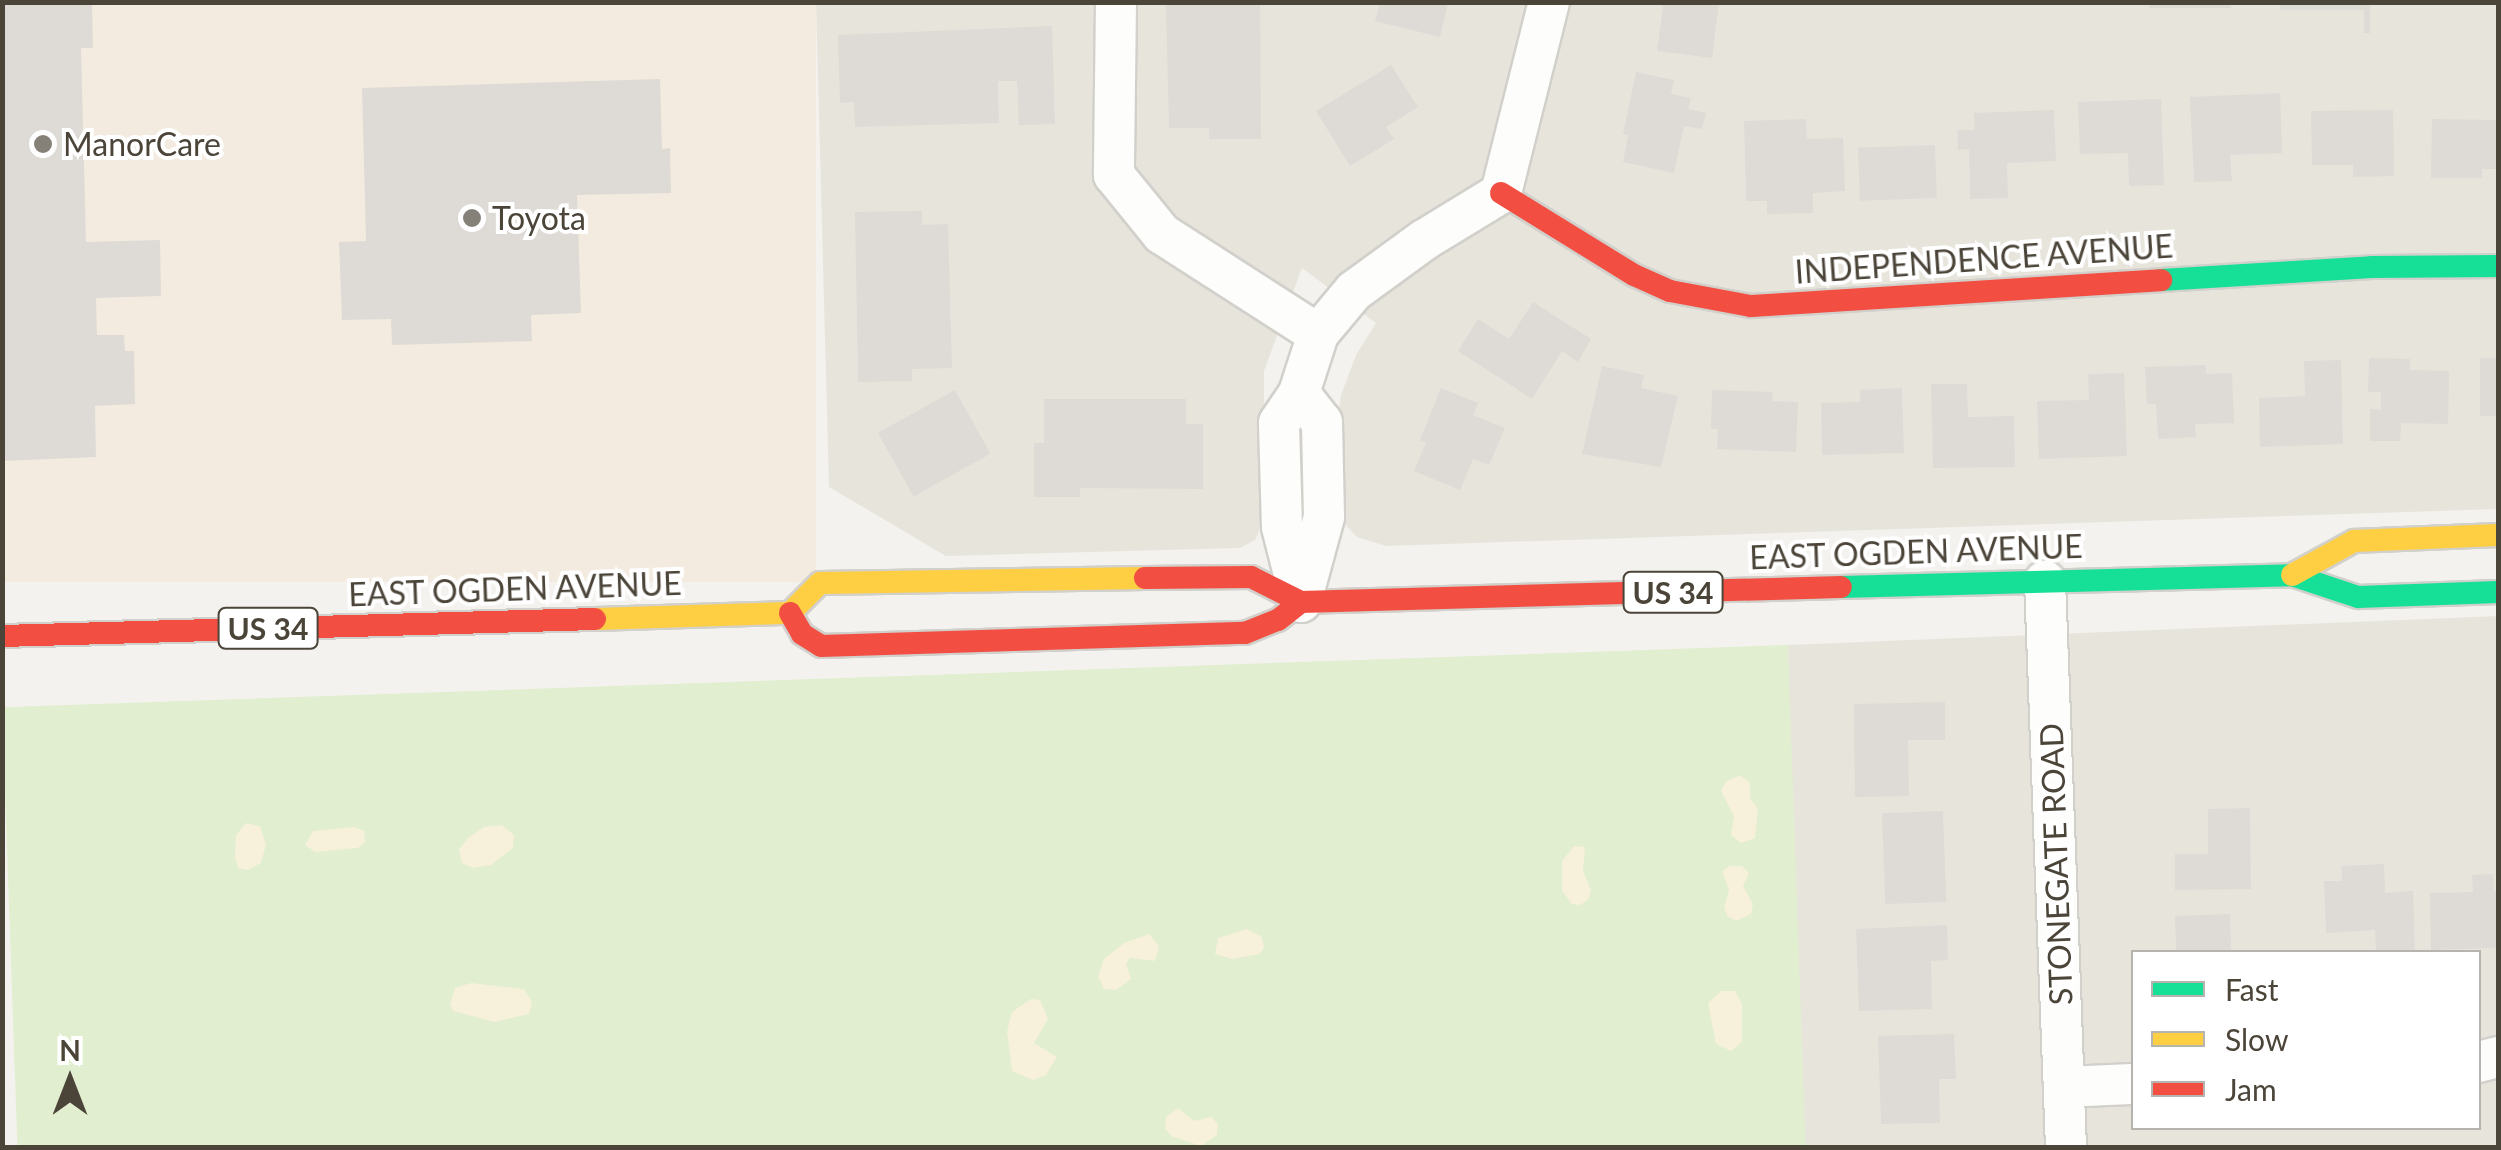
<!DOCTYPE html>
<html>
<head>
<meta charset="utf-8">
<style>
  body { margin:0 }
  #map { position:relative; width:2501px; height:1150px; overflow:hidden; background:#f4f2ee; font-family:Lato,sans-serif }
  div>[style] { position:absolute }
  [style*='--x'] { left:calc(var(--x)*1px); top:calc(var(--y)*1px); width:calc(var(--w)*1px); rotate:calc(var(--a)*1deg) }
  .residential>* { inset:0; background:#e7e4dc }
  .commercial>* { inset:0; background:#f3ebdf; transform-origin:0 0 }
  .green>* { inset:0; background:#e1eecf; transform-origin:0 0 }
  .sand>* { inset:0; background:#f7f0da }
  .building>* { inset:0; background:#dedbd6; transform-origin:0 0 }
  .roads { filter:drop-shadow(2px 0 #d2d0cb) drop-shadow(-2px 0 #d2d0cb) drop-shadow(0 2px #d2d0cb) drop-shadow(0 -2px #d2d0cb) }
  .street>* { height:40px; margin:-20px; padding:0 20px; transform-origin:20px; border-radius:20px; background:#fdfdfc }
  .fast>* { height:22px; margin:-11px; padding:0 11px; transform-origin:11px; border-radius:11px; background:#16e098 }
  .slow>* { height:22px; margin:-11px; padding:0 11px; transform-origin:11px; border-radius:11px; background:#ffcf43 }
  .jam>* { height:22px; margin:-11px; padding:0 11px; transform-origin:11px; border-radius:11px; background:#f24e42 }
  .dots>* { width:28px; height:28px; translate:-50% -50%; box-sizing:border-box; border:5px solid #fff; border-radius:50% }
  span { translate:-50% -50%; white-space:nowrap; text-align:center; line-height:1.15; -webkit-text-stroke:8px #fff; paint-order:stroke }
  .shield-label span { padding:2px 8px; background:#fff; border:2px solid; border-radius:8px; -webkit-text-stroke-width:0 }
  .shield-label { font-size:30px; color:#4b4439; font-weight:700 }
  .poi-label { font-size:32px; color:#4b4439 }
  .left { translate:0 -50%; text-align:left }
  .street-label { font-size:32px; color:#4b4439 }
  .frame { position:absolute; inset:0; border:5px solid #4b4439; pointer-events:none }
  .legend { position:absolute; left:2131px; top:950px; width:350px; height:180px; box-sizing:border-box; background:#fff; border:2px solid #b7b4b0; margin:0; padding:12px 18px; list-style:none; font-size:30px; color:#4b4439 }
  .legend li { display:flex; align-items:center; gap:20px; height:50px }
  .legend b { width:50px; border:2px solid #b7b4b0 }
  .north { position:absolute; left:20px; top:1030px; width:100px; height:100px; -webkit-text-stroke:8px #fff; paint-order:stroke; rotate:0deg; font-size:28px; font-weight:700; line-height:40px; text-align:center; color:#4b4439 }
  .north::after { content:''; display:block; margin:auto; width:35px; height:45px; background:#4b4439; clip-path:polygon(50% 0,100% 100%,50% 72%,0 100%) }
</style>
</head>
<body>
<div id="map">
  <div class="residential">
    <div style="clip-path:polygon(816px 3px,2498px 3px,2498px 509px,1386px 546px,1357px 537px,1342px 521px,1337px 431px,1341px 395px,1356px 355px,1376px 323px,1302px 268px,1264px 371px,1264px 520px,1255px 540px,1240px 548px,946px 556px,829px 487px)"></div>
    <div style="clip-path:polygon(evenodd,2498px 616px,2498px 1147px,1802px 1147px,1788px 645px,2498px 616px,2134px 952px,2478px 952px,2478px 1128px,2134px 1128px,2134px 952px)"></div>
  </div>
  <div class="commercial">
    <div style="left:2px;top:3px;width:814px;height:579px"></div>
  </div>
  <div class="green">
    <div style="left:1788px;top:645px;width:502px;height:1787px;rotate:88deg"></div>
  </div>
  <div class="sand">
    <div style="clip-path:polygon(1740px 775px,1750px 783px,1750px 798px,1758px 809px,1755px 838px,1741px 843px,1731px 835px,1734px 816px,1721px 791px,1726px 782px)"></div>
    <div style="clip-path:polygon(246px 823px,260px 826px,266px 845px,261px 863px,248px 870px,238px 868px,235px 857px,236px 835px)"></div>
    <div style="clip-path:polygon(502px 825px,514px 835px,513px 848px,491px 865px,473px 868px,462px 863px,459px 849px,469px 837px,484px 827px)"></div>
    <div style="clip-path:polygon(354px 827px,364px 831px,365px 842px,358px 848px,315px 852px,305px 845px,313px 831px)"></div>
    <div style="clip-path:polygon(1574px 846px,1585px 847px,1583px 871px,1591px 890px,1588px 900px,1580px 905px,1572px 904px,1562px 891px,1562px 861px)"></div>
    <div style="clip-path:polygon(1730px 866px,1742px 866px,1749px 873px,1743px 886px,1753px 904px,1751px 914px,1737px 921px,1728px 917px,1724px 907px,1729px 890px,1722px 871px)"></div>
    <div style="clip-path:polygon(1247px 929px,1262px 937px,1264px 947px,1260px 954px,1232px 959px,1215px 954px,1218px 938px)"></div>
    <div style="clip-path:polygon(1149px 934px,1159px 946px,1155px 961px,1130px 958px,1126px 964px,1131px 979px,1116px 990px,1104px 989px,1098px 976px,1104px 959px,1124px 943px)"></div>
    <div style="clip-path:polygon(471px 983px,524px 989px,532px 1002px,529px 1014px,495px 1022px,453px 1011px,450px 1005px,455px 988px)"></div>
    <div style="clip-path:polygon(1721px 991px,1735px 991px,1742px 1004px,1742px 1042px,1731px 1051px,1716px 1044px,1708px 1003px)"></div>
    <div style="clip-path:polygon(1031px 999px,1040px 1000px,1048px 1019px,1034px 1043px,1057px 1057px,1046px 1075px,1033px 1080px,1012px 1071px,1007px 1032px,1012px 1012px)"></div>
    <div style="clip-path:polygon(1178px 1108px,1194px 1121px,1211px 1117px,1218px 1124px,1217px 1135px,1201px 1146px,1171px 1136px,1165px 1128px,1166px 1117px)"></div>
  </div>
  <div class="building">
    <div style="clip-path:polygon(2px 2px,92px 2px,93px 48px,81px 48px,86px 242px,160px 240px,161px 296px,96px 298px,97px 335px,124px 335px,125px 351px,134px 351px,135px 404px,95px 406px,96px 457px,2px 461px)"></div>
    <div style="clip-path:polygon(1166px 2px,1260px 2px,1261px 139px,1209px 139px,1209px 128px,1169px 128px)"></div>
    <div style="clip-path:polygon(1656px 2px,1719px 2px,1712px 58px,1657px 51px,1663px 7px)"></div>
    <div style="left:2149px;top:2px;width:82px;height:6px"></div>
    <div style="clip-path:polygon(2280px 2px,2370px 2px,2370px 33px,2364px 33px,2364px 10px,2280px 10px)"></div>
    <div style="clip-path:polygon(1380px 3px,1448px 3px,1440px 37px,1375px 21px)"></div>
    <div style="clip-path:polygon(1052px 26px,1055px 124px,1019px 125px,1017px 81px,998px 81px,999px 123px,855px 127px,854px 102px,840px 103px,838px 35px)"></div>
    <div style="clip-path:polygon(1391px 65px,1418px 107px,1386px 127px,1394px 139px,1350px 166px,1316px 111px)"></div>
    <div style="clip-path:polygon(1636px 72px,1674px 80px,1671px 94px,1691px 98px,1688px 109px,1706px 113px,1702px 129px,1684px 126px,1674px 173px,1623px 162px,1628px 135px,1623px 134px)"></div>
    <div style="clip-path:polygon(660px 79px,662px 149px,670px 148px,671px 193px,577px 195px,581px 313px,531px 315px,532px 341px,392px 345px,391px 319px,342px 320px,339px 242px,366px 241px,362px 88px)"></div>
    <div style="clip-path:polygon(2280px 93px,2282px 153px,2230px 155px,2232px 181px,2194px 182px,2190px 97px)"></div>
    <div style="clip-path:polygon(2161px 99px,2164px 185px,2129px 186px,2128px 153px,2080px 154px,2078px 102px)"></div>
    <div style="clip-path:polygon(2054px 110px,2056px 161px,2007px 163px,2008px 198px,1970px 199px,1969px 149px,1958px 150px,1957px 130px,1975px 130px,1974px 113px)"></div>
    <div style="clip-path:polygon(2393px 110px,2394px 176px,2353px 177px,2353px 165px,2312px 165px,2311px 111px)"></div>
    <div style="clip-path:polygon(1806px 119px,1807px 139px,1843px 138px,1845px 191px,1813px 193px,1813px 213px,1767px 214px,1767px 201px,1746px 201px,1744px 121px)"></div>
    <div style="clip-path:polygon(2432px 119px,2498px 120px,2498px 169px,2482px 169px,2482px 178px,2431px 178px)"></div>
    <div style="left:1935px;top:145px;width:53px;height:77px;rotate:88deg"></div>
    <div style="clip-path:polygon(922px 211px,922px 225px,948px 224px,952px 368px,912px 369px,912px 381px,858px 382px,855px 212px)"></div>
    <div style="clip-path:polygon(1533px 302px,1591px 339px,1578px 362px,1562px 351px,1532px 399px,1458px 351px,1478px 319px,1509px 339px)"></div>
    <div style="clip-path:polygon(2369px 358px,2410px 359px,2410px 370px,2449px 371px,2448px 424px,2401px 423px,2400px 441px,2370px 441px,2370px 409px,2381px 410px,2381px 392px,2368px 392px)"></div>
    <div style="left:2480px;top:358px;width:18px;height:58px"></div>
    <div style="clip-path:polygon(2341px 360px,2343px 444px,2260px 447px,2259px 398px,2305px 396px,2304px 361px)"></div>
    <div style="clip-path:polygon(2206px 365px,2206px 374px,2232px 373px,2234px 423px,2195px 424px,2196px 437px,2158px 439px,2156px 404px,2147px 404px,2145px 367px)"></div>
    <div style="clip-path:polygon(1602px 366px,1644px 375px,1641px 388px,1678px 396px,1661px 467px,1582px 454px)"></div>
    <div style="clip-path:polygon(2124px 373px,2127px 456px,2039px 459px,2037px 401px,2089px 400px,2088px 374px)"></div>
    <div style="clip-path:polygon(1931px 384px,1967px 384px,1968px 417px,2014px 416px,2015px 467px,1933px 468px)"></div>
    <div style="clip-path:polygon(1441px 388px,1478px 403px,1473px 415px,1505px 428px,1489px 465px,1473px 459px,1460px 490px,1414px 471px,1426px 443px,1420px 440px)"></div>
    <div style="clip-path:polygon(1902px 388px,1904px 453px,1822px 455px,1821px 403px,1860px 402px,1860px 390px)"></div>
    <div style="left:955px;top:390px;width:73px;height:88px;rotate:61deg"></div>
    <div style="clip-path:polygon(1712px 390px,1773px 392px,1772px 401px,1798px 402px,1796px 452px,1717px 449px,1718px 429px,1711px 429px)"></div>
    <div style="clip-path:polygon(1044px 399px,1186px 399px,1186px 424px,1203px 424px,1203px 489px,1080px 488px,1080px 497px,1034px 497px,1034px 443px,1044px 443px)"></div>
    <div style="clip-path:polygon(1945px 702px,1945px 740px,1908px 740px,1909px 796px,1855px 797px,1854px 704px)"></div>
    <div style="clip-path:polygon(2250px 808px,2251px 889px,2175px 890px,2175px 854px,2208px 854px,2208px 809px)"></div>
    <div style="left:1943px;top:811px;width:91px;height:61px;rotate:88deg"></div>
    <div style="clip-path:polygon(2384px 864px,2385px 893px,2413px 891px,2415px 952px,2376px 952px,2375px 930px,2326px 933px,2324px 881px,2342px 881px,2341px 866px)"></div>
    <div style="clip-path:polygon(2493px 874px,2494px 891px,2498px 891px,2498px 948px,2431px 950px,2430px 893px,2473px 892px,2472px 875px)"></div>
    <div style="left:2230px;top:914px;width:38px;height:55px;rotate:88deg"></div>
    <div style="clip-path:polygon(1947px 925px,1948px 960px,1931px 961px,1932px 1009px,1859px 1011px,1856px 929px)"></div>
    <div style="clip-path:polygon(1954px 1034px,1956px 1079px,1939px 1079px,1940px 1123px,1881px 1124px,1878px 1036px)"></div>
  </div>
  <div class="roads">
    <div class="street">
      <div style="--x:1116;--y:2;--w:173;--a:90.7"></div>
      <div style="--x:1114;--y:175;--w:76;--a:50.9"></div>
      <div style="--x:1162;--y:234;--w:185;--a:32.7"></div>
      <div style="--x:1299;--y:393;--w:37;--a:52"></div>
      <div style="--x:1322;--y:422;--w:95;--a:88.8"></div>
      <div style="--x:1324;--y:517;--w:84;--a:105.2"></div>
      <div style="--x:2045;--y:581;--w:567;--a:87.88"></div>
      <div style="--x:1301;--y:602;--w:77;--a:-104.2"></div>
      <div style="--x:1282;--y:527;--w:104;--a:-91.7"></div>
      <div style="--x:1279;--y:423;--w:36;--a:-56"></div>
      <div style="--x:1299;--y:393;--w:62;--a:-72.1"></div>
      <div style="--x:1318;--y:334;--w:56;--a:-50.1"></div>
      <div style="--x:1354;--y:291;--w:87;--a:-36.1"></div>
      <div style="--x:1424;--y:240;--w:90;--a:-31.4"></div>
      <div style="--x:1501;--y:193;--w:197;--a:-75.9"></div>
      <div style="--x:2478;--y:1062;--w:21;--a:-14"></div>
      <div style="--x:2064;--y:1087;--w:70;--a:-2.5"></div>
    </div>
    <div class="fast">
      <div style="--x:2161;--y:280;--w:211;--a:-3.5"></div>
      <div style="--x:2372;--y:267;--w:126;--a:-0.5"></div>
      <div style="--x:1841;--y:587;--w:451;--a:-1.5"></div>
      <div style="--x:2292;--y:575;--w:70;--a:18.4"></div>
      <div style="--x:2358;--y:597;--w:140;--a:-2"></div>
    </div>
    <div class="slow">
      <div style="--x:2292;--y:575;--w:71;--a:-28.7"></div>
      <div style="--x:2354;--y:541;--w:144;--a:-2.4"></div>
      <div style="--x:595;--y:619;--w:195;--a:-1.8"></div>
      <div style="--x:790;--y:613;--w:42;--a:-45"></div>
      <div style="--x:820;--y:583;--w:325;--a:-0.9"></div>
    </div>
    <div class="jam">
      <div style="--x:1501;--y:193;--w:156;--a:31.7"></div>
      <div style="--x:1634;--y:275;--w:39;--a:24"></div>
      <div style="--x:1670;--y:291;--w:82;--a:10.5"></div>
      <div style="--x:1751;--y:306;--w:411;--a:-3.6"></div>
      <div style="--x:1145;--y:578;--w:106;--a:-0.5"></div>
      <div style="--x:1251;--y:577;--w:56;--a:26.6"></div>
      <div style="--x:1301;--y:602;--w:540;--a:-1.59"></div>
      <div style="--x:790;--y:613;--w:24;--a:60"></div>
      <div style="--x:802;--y:634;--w:22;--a:32"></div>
      <div style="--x:821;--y:646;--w:424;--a:-1.8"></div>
      <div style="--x:1245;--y:633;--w:35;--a:-22"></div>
      <div style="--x:1278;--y:620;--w:29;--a:-38"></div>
      <div style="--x:2;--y:636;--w:593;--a:-1.64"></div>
    </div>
  </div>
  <div class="dots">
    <div style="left:43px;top:144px;background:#868178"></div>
    <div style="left:472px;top:218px;background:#868178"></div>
  </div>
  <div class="shield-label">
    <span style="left:1673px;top:592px">US 34</span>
    <span style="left:268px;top:628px">US 34</span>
  </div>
  <div class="poi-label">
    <span class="left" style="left:63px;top:144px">ManorCare</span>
    <span class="left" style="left:492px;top:218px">Toyota</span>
  </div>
  <div class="street-label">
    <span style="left:1984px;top:259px;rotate:-4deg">INDEPENDENCE AVENUE</span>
    <span style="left:1916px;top:552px;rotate:-2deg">EAST OGDEN AVENUE</span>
    <span style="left:515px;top:589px;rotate:-2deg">EAST OGDEN AVENUE</span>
    <span style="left:2056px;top:864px;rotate:-92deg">STONEGATE ROAD</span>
  </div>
  <div class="frame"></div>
  <ul class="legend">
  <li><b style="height:12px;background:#16e098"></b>Fast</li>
  <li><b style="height:12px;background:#ffcf43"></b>Slow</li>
  <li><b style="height:12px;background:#f24e42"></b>Jam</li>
  </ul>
  <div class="north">N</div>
</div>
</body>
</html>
